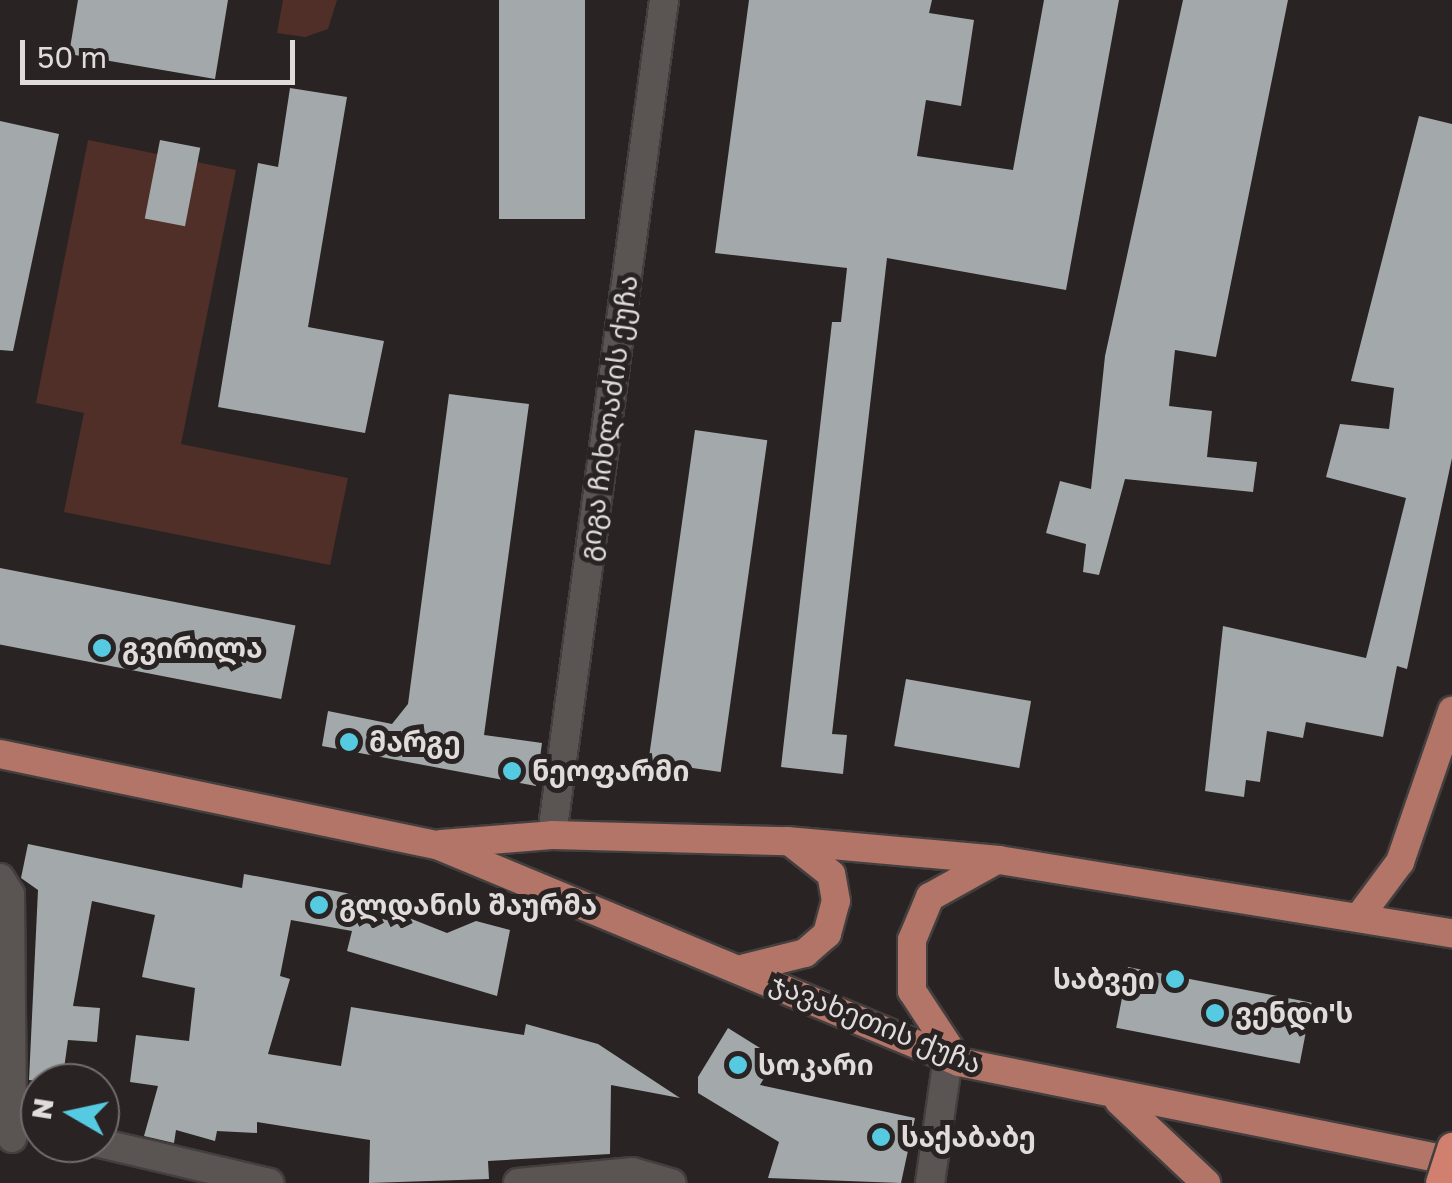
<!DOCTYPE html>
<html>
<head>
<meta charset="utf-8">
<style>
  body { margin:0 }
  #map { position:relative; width:1452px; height:1183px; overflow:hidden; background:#292423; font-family:"Golos Text","Noto Sans Georgian",sans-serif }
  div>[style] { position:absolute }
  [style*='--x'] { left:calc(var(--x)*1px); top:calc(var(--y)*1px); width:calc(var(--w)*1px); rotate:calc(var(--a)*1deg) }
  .green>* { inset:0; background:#502f28 }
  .building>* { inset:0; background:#a3a9aa; transform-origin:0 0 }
  .roads { filter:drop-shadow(2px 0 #433f3e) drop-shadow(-2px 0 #433f3e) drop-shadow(0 2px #433f3e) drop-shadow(0 -2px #433f3e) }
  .minor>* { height:28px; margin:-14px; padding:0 14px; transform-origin:14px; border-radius:14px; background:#5a5553 }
  .primary>* { height:28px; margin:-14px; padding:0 14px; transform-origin:14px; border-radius:14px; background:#b37568 }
  .bridges { filter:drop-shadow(2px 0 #433f3e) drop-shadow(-2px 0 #433f3e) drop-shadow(0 2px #433f3e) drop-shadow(0 -2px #433f3e) }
  .trunk-bridge>* { height:28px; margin:-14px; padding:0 14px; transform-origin:14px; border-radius:14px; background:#d1806f }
  .dots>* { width:28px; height:28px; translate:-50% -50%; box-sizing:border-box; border:5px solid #292423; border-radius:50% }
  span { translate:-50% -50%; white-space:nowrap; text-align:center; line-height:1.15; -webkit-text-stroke:10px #292423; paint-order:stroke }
  .street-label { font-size:28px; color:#dfdcdb }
  .poi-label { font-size:28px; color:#dfdcdb; font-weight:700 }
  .left { translate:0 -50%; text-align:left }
  .right { translate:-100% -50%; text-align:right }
  .north { position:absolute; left:20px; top:1063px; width:100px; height:100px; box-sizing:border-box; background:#292423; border:2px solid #726e6d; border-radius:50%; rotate:279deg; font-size:28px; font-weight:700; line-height:40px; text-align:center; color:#dfdcdb }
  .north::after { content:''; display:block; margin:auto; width:35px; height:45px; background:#55cae0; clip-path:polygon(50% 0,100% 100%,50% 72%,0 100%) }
  .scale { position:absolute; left:20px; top:40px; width:275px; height:45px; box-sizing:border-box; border:5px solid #dfdcdb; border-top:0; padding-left:12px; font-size:30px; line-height:35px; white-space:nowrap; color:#dfdcdb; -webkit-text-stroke:8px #292423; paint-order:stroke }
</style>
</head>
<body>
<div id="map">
  <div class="green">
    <div style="clip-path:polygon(283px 0,337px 0,328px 29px,305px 37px,277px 33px)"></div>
    <div style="clip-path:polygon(88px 140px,236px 170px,181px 444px,348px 478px,330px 565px,64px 512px,84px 413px,36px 403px)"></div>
  </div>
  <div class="building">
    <div style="clip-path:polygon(78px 0,228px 0,215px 79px,69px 54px)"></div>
    <div style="left:499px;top:0;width:86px;height:219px"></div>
    <div style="clip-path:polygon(749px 0,932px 0,929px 13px,974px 20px,961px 106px,926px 100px,917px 156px,1013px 170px,1044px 0,1119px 0,1066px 290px,887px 258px,832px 734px,847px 735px,843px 774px,781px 767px,832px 322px,841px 322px,847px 268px,715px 253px)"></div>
    <div style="clip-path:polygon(1183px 0,1288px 0,1216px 357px,1175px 350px,1169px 406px,1212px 411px,1207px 457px,1257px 462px,1253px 492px,1125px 479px,1099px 575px,1083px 572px,1086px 544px,1046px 533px,1060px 481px,1091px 489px,1105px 356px)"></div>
    <div style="clip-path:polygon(290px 88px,347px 97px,308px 327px,384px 341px,365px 433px,218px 407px,258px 163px,278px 167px)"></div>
    <div style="clip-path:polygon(1419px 116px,1452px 124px,1452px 458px,1407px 669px,1397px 666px,1383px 737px,1306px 722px,1303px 738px,1267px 731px,1260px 782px,1246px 780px,1244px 797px,1205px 791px,1223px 626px,1366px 658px,1406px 498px,1326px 477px,1340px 424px,1389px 429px,1394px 388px,1351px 381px)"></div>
    <div style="clip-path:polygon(0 121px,59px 134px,13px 351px,0 350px)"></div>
    <div style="left:160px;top:140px;width:41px;height:80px;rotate:11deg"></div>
    <div style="clip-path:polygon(449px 394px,529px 404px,484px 735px,542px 743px,536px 786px,322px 746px,328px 711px,392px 724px,408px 704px)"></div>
    <div style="left:695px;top:430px;width:73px;height:335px;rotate:8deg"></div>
    <div style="left:0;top:568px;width:301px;height:75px;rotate:11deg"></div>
    <div style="left:906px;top:679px;width:127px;height:68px;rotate:10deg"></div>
    <div style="clip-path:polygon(28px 844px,242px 888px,244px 874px,346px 893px,447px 933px,476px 921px,510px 930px,497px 996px,347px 951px,352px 931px,291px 920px,280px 976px,290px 979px,268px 1054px,341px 1066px,351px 1007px,524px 1035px,526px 1024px,598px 1044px,680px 1098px,611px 1085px,610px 1154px,488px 1161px,489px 1179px,369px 1183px,370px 1140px,257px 1122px,257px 1133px,217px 1131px,215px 1141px,176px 1130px,174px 1143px,144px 1136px,158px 1086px,130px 1082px,136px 1035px,189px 1041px,195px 988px,142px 977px,155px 915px,92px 901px,73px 1006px,100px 1008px,97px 1042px,68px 1040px,62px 1083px,29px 1080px,38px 890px,21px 878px)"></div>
    <div style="left:1128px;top:967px;width:187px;height:62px;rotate:11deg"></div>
    <div style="clip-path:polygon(728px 1028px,776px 1058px,760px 1085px,915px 1118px,901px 1183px,768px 1178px,779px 1142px,698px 1093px,698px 1077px)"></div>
  </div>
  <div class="roads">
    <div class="minor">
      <div style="--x:552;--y:835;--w:842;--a:-82.36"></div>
      <div style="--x:0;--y:878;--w:19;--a:58"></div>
      <div style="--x:10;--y:894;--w:244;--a:89.5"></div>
      <div style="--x:100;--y:1143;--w:174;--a:13.3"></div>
      <div style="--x:518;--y:1183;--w:115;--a:-5.5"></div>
      <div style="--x:632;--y:1172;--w:41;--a:15.8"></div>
      <div style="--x:930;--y:1183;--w:126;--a:-81.8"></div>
    </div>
    <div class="primary">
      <div style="--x:0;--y:754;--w:446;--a:11.8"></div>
      <div style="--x:437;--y:845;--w:565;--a:22.57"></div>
      <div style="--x:959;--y:1062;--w:503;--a:11.35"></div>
      <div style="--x:441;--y:844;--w:111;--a:-4.6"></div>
      <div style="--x:552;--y:835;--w:235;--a:1.5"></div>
      <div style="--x:787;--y:841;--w:213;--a:5.1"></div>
      <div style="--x:999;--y:860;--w:459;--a:9.2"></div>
      <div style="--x:1359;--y:917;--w:69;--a:-53.3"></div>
      <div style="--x:1400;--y:862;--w:160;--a:-71"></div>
      <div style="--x:745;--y:968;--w:62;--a:-14"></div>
      <div style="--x:805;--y:953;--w:29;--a:-41"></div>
      <div style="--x:827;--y:934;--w:34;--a:-75"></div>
      <div style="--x:836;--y:901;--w:27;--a:-100"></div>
      <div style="--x:831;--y:874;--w:48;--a:-141.7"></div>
      <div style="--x:956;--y:1058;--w:80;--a:-123.3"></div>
      <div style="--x:912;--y:991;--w:51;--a:-90"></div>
      <div style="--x:912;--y:940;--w:47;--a:-67.3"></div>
      <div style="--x:930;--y:897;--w:72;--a:-29.1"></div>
      <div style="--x:1119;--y:1101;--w:120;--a:43.3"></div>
    </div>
  </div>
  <div class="bridges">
    <div class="trunk-bridge">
      <div style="--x:1440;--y:1183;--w:38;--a:-72"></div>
    </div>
  </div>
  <div class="dots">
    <div style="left:102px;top:648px;background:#55cae0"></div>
    <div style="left:349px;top:742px;background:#55cae0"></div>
    <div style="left:512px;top:771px;background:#55cae0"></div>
    <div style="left:319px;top:905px;background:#55cae0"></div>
    <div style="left:1175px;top:979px;background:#55cae0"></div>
    <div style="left:1215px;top:1013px;background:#55cae0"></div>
    <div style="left:738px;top:1065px;background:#55cae0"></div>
    <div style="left:881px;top:1137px;background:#55cae0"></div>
  </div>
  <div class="street-label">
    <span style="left:608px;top:418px;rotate:-82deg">გიგა ჩიხლაძის ქუჩა</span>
    <span style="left:876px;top:1023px;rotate:22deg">ჯავახეთის ქუჩა</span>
  </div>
  <div class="poi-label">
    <span class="left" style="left:122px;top:648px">გვირილა</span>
    <span class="left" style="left:369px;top:742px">მარგე</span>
    <span class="left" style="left:532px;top:771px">ნეოფარმი</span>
    <span class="left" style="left:339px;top:905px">გლდანის შაურმა</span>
    <span class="right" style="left:1155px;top:979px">საბვეი</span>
    <span class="left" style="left:1235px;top:1013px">ვენდი'ს</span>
    <span class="left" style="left:758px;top:1065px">სოკარი</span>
    <span class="left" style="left:901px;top:1137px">საქაბაბე</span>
  </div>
  <div class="north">N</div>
  <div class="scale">50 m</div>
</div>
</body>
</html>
